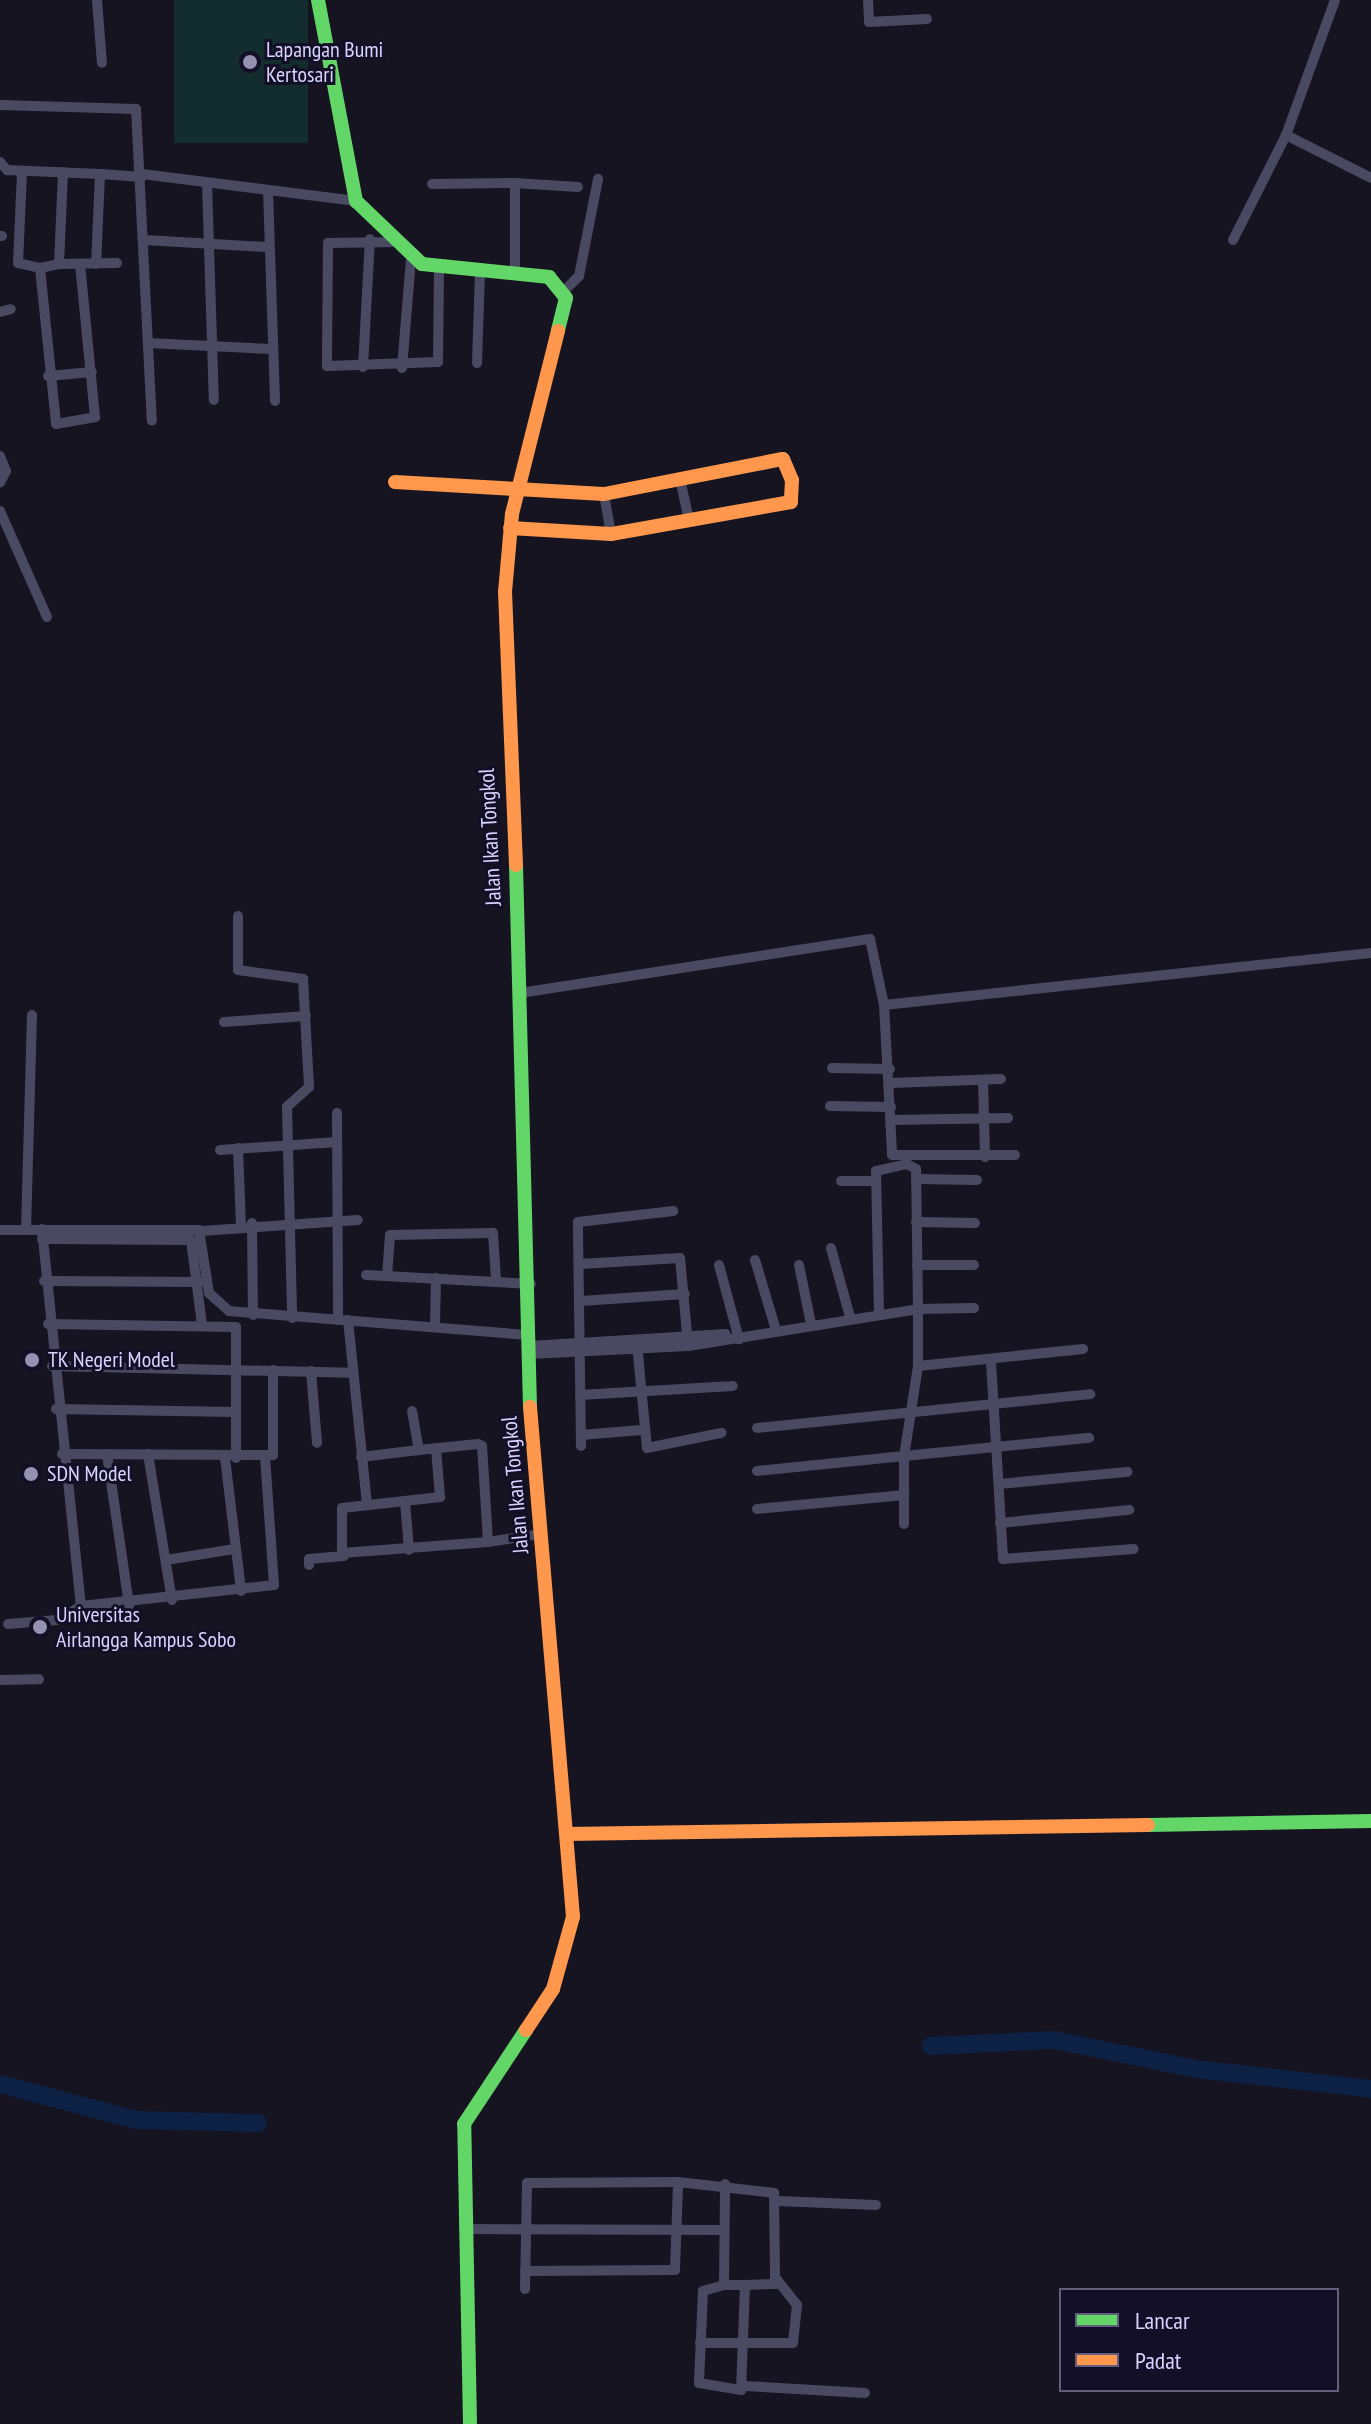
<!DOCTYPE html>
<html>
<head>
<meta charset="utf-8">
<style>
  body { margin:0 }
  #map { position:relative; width:1371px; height:2424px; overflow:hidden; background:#161421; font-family:"PT Sans Narrow",sans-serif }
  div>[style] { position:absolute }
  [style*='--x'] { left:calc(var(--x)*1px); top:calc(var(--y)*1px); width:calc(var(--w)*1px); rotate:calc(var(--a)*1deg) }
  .green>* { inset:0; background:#132c2d; transform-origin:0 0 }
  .river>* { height:18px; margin:-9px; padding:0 9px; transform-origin:9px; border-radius:9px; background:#0d2144 }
  .street>* { height:10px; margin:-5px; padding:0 5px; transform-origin:5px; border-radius:5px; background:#4a4962 }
  .fast>* { height:14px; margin:-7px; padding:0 7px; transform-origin:7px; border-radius:7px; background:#63d668 }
  .slow>* { height:14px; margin:-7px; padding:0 7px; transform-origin:7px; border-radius:7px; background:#ff974d }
  .dots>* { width:22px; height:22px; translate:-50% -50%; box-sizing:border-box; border:4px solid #130f26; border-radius:50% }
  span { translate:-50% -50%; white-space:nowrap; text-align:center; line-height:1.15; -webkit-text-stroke:6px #130f26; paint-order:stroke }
  .poi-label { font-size:22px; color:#d9d4ff }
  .left { translate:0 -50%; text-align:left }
  .street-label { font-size:22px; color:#d9d4ff }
  .legend { position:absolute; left:1059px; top:2288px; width:280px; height:104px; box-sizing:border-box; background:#130f26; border:2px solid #625e7d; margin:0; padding:10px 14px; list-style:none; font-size:24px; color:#d9d4ff }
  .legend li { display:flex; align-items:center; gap:16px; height:40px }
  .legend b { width:40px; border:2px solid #625e7d }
</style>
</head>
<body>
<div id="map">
  <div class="green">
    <div style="left:174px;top:0;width:134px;height:143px"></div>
  </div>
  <div class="river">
    <div style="--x:931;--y:2046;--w:124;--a:-2.8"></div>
    <div style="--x:1055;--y:2040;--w:144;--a:11.6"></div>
    <div style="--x:1196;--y:2069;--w:176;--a:6.5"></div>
    <div style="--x:0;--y:2084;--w:141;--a:14.8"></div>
    <div style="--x:136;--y:2120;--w:122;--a:1.4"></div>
  </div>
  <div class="street">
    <div style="--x:97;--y:0;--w:63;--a:85.5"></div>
    <div style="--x:868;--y:0;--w:22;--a:87"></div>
    <div style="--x:869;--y:22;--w:58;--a:-3"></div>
    <div style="--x:1335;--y:0;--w:144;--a:109.9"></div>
    <div style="--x:1286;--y:135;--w:95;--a:26.8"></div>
    <div style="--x:0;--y:105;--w:136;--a:1.7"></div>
    <div style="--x:136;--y:109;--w:312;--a:87.1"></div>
    <div style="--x:0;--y:162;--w:11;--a:49"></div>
    <div style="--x:7;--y:170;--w:93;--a:2.5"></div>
    <div style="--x:100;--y:174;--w:90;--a:92.5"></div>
    <div style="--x:22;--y:172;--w:91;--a:92.5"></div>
    <div style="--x:18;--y:263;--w:23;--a:13"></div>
    <div style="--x:40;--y:268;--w:19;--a:-12"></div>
    <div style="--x:59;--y:264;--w:92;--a:-87.5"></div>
    <div style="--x:100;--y:174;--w:42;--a:4.1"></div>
    <div style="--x:142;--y:174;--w:216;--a:7.2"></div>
    <div style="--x:207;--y:183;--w:217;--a:88.2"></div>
    <div style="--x:515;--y:183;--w:63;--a:3.6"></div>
    <div style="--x:432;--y:184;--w:83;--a:-0.7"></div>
    <div style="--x:515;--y:183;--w:90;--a:90"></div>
    <div style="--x:268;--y:190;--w:211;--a:88.1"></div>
    <div style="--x:0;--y:236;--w:2;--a:0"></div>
    <div style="--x:145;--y:240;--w:123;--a:3.3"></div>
    <div style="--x:1233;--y:240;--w:118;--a:-63.2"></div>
    <div style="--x:395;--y:242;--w:67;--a:179.1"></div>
    <div style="--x:328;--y:243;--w:123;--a:90.5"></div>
    <div style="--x:327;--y:366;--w:111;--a:-2.1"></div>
    <div style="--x:438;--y:362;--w:92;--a:-89.4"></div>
    <div style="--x:59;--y:264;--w:58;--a:-1"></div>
    <div style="--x:40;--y:268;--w:157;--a:84.1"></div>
    <div style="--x:56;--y:424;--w:40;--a:-10"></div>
    <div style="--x:95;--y:417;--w:154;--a:-95.6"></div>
    <div style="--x:565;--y:290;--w:20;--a:-45"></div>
    <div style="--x:579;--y:276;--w:99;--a:-78.9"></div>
    <div style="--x:0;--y:312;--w:11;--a:-15"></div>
    <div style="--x:148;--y:343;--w:124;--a:2.8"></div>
    <div style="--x:477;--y:363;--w:90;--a:-88.1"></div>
    <div style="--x:363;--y:367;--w:128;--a:-86.9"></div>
    <div style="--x:402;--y:368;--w:110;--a:-85.3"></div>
    <div style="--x:48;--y:376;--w:44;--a:-5.2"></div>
    <div style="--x:0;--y:456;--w:16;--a:68"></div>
    <div style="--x:6;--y:471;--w:13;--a:117"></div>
    <div style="--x:680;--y:479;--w:42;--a:77.6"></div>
    <div style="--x:604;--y:494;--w:41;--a:80.1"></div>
    <div style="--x:0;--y:511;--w:116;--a:66.1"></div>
    <div style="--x:238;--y:916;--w:54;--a:90"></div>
    <div style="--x:238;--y:970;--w:66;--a:7.9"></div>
    <div style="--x:303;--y:979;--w:108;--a:86.8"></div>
    <div style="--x:309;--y:1087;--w:30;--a:138"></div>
    <div style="--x:287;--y:1107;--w:211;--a:88.6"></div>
    <div style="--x:520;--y:993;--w:354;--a:-8.8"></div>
    <div style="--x:870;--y:939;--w:67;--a:78"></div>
    <div style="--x:884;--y:1005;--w:150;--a:86.9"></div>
    <div style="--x:892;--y:1155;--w:123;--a:0"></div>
    <div style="--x:884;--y:1005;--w:490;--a:-6.1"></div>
    <div style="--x:224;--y:1022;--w:82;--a:-4.2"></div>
    <div style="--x:832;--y:1068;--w:58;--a:1"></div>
    <div style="--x:983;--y:1080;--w:77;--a:88.5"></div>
    <div style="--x:891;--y:1083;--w:110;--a:-2.1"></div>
    <div style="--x:830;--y:1106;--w:61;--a:0.9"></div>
    <div style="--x:337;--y:1113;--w:207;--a:89.7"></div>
    <div style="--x:891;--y:1120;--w:117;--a:-1"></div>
    <div style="--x:238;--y:1148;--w:77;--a:87.8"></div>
    <div style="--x:220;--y:1150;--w:117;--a:-3.9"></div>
    <div style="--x:916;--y:1179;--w:61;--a:0.9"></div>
    <div style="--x:841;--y:1181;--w:35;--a:0"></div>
    <div style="--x:916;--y:1222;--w:59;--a:1"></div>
    <div style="--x:252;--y:1223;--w:92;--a:89.4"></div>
    <div style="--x:42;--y:1229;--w:379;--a:84.1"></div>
    <div style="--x:0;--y:1230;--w:199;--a:0"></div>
    <div style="--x:199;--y:1230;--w:64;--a:81"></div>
    <div style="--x:209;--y:1293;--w:27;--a:42"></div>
    <div style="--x:229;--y:1311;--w:301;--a:4.6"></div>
    <div style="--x:26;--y:1230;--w:215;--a:-88.4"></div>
    <div style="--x:201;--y:1231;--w:157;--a:-4"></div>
    <div style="--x:42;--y:1239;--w:149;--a:0.4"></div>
    <div style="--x:191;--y:1240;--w:86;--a:82.6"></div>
    <div style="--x:831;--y:1248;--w:72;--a:74.6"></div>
    <div style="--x:755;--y:1260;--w:73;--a:73.3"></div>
    <div style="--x:580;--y:1264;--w:100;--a:-3.4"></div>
    <div style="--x:680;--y:1258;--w:86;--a:84.7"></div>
    <div style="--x:719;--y:1265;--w:77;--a:74.9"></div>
    <div style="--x:799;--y:1265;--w:60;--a:78.5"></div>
    <div style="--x:917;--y:1265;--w:57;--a:0"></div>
    <div style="--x:366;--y:1275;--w:165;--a:3.1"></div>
    <div style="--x:387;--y:1276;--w:41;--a:-85.8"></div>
    <div style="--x:390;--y:1235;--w:103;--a:-1.1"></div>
    <div style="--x:493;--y:1233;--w:46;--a:86.3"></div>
    <div style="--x:44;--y:1281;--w:155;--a:0.4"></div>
    <div style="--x:581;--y:1301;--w:104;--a:-3.9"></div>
    <div style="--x:974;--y:1308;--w:56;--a:179"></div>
    <div style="--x:918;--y:1309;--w:57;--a:90"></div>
    <div style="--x:918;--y:1366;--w:166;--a:-5.9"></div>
    <div style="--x:348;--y:1320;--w:186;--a:84.1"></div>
    <div style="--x:48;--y:1324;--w:188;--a:0.9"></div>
    <div style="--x:236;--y:1327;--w:131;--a:90"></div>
    <div style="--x:435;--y:1325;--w:47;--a:-88.8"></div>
    <div style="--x:637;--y:1344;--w:104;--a:84.5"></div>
    <div style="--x:647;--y:1448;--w:76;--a:-11.5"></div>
    <div style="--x:530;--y:1346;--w:196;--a:-3.5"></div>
    <div style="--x:530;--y:1354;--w:158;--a:-2.9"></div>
    <div style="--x:688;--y:1346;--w:233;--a:-9.1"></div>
    <div style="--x:918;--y:1309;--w:140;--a:-90.8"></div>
    <div style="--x:916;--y:1169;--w:10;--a:-151"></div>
    <div style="--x:907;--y:1164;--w:32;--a:167"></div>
    <div style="--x:876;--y:1171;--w:141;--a:88.8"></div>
    <div style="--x:991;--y:1362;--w:197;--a:86.5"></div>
    <div style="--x:1003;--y:1559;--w:131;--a:-4.4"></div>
    <div style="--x:52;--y:1366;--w:299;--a:1.3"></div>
    <div style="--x:918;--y:1366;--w:91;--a:98.8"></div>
    <div style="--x:904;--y:1456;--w:186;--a:-5.6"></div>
    <div style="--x:311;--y:1371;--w:72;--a:85.2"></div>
    <div style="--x:580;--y:1395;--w:153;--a:-3.4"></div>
    <div style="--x:56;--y:1409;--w:179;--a:1"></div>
    <div style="--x:412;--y:1411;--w:40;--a:80"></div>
    <div style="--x:757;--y:1428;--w:335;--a:-5.8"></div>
    <div style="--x:581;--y:1435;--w:61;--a:-4.7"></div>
    <div style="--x:581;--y:1446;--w:224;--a:-90.8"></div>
    <div style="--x:578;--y:1222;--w:96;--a:-6.6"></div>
    <div style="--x:62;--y:1454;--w:211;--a:0.3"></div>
    <div style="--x:273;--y:1455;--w:85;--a:-90"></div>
    <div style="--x:107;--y:1454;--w:153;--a:81.7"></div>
    <div style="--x:148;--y:1454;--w:148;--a:80.7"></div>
    <div style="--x:361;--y:1457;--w:58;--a:-6.9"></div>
    <div style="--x:419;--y:1450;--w:59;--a:-5.8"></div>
    <div style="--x:478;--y:1444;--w:4;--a:27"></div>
    <div style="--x:482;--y:1446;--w:96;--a:86.4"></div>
    <div style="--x:488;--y:1542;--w:146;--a:175.7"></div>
    <div style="--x:342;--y:1553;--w:45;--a:-90"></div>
    <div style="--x:342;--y:1508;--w:99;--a:-6.4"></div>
    <div style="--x:440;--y:1497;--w:49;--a:-94.7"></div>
    <div style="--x:225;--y:1458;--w:134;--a:83.1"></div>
    <div style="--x:757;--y:1471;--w:148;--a:-5.8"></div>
    <div style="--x:904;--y:1456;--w:68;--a:90"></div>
    <div style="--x:999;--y:1484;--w:129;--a:-5.4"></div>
    <div style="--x:405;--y:1502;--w:48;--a:85.2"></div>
    <div style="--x:757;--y:1509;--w:148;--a:-5.4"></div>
    <div style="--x:1000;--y:1523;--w:130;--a:-5.8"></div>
    <div style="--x:488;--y:1542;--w:53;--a:-8.7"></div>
    <div style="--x:166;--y:1560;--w:70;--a:-9.1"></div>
    <div style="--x:309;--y:1565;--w:6;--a:-90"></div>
    <div style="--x:309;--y:1559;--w:35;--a:-5"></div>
    <div style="--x:8;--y:1624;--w:50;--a:-4.6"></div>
    <div style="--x:58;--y:1620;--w:27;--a:-31"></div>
    <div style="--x:81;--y:1606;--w:194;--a:-6.2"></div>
    <div style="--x:274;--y:1585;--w:128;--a:-94"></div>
    <div style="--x:0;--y:1680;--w:39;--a:-1"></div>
    <div style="--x:777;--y:2201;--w:99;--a:2.3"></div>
    <div style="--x:464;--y:2229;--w:259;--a:0.2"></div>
    <div style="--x:525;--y:2271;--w:150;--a:-0.4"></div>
    <div style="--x:675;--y:2270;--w:88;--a:-88"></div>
    <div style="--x:724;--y:2285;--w:22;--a:164"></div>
    <div style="--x:703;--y:2291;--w:92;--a:92.5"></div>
    <div style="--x:699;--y:2383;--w:43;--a:9.5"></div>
    <div style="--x:741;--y:2390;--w:105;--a:-87.8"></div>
    <div style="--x:745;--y:2285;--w:21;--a:180"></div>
    <div style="--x:724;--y:2285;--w:101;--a:-89.4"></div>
    <div style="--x:745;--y:2285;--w:33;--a:-2"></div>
    <div style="--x:525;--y:2289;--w:106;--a:-88.9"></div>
    <div style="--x:527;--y:2183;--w:151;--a:-0.4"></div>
    <div style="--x:678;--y:2182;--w:97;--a:6.5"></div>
    <div style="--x:774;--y:2193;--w:84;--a:89.3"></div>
    <div style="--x:775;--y:2277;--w:36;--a:52"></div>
    <div style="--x:797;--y:2305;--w:38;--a:96"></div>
    <div style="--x:793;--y:2343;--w:93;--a:180"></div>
    <div style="--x:745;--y:2386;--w:120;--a:3.3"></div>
  </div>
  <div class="fast">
    <div style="--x:318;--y:0;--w:205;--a:79.3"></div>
    <div style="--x:356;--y:201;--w:91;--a:43.7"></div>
    <div style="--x:422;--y:264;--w:128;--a:5.8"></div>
    <div style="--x:549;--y:277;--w:27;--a:51"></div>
    <div style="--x:566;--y:298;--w:34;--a:104"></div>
    <div style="--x:516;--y:865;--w:542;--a:88.52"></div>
    <div style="--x:1148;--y:1825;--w:223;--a:-1"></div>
    <div style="--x:470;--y:2424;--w:300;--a:-91.1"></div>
    <div style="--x:464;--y:2124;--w:113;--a:-56.6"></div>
  </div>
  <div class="slow">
    <div style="--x:395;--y:482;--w:209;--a:3.3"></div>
    <div style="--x:604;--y:494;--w:182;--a:-11.1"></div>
    <div style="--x:783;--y:459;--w:23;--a:67"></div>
    <div style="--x:792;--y:480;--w:22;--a:93"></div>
    <div style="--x:791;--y:502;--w:183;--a:169.9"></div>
    <div style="--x:611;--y:534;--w:101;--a:-176.6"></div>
    <div style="--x:516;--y:865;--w:273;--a:-92.3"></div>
    <div style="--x:505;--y:592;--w:78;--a:-84.9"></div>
    <div style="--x:512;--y:514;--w:189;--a:-75.9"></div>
    <div style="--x:567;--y:1834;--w:581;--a:-0.89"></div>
    <div style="--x:526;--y:2030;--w:49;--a:-56.6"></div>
    <div style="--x:553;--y:1989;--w:75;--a:-74.5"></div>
    <div style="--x:573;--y:1917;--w:512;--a:-94.82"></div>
  </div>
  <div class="dots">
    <div style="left:250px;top:62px;background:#9591b1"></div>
    <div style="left:32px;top:1360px;background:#9591b1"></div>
    <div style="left:31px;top:1474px;background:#9591b1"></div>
    <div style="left:40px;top:1627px;background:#9591b1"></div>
  </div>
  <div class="poi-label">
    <span class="left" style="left:266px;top:62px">Lapangan Bumi<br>Kertosari</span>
    <span class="left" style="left:48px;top:1360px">TK Negeri Model</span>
    <span class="left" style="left:47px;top:1474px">SDN Model</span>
    <span class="left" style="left:56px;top:1627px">Universitas<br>Airlangga Kampus Sobo</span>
  </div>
  <div class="street-label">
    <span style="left:490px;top:837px;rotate:-93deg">Jalan Ikan Tongkol</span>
    <span style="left:515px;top:1485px;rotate:-95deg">Jalan Ikan Tongkol</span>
  </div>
  <ul class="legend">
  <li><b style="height:10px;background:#63d668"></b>Lancar</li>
  <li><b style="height:10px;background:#ff974d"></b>Padat</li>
  </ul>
</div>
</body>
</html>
